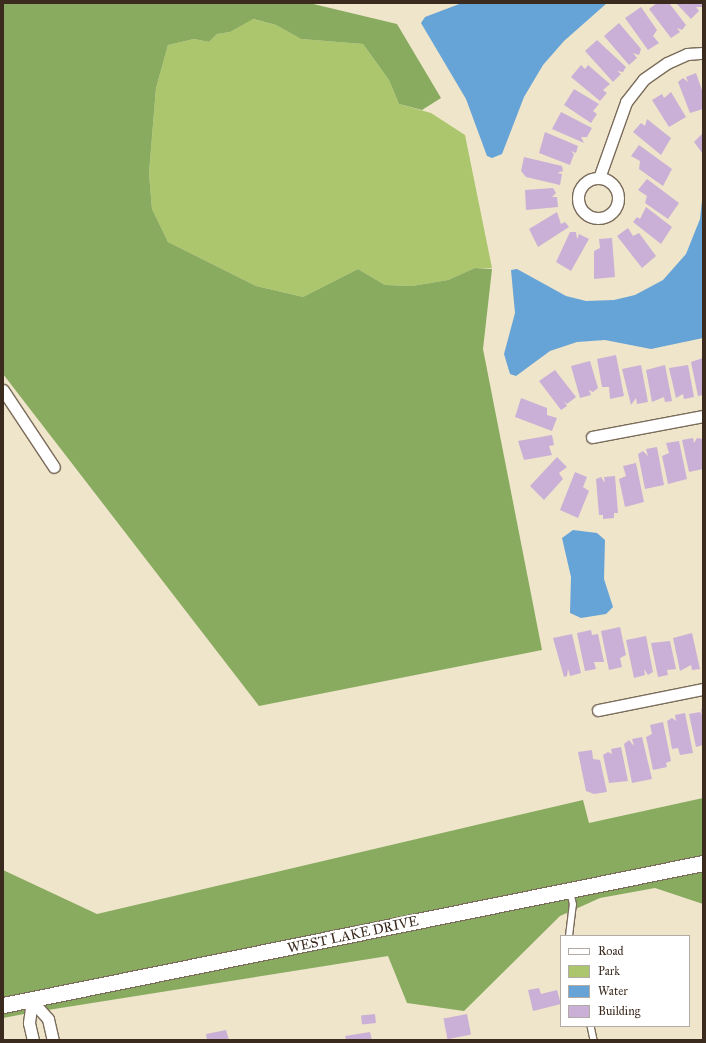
<!DOCTYPE html>
<html>
<head>
<meta charset="utf-8">
<style>
  body { margin:0 }
  #map { position:relative; width:706px; height:1043px; overflow:hidden; background:#efe5ca; font-family:"IM FELL Great Primer",serif }
  div>[style] { position:absolute }
  [style*='--x'] { left:calc(var(--x)*1px); top:calc(var(--y)*1px); width:calc(var(--w)*1px); rotate:calc(var(--a)*1deg) }
  .green>* { inset:0; background:#abc66c }
  .forest>* { inset:0; background:#88ab60 }
  .water>* { inset:0; background:#66a3d7 }
  .building>* { inset:0; background:#cab0d6; transform-origin:0 0 }
  .roads { filter:drop-shadow(1px 0 #7a6b5a) drop-shadow(-1px 0 #7a6b5a) drop-shadow(0 1px #7a6b5a) drop-shadow(0 -1px #7a6b5a) }
  .lane>* { height:5.5px; margin:-2.75px; padding:0 2.75px; transform-origin:2.75px; border-radius:2.75px; background:#fff }
  .street>* { height:11px; margin:-5.5px; padding:0 5.5px; transform-origin:5.5px; border-radius:5.5px; background:#fff }
  .street>.ring { margin:-5.5px; padding:0; box-sizing:content-box; background:none; border:11px solid #fff; border-radius:50% }
  .secondary>* { height:15px; margin:-7.5px; padding:0 7.5px; transform-origin:7.5px; border-radius:7.5px; background:#fff }
  span { translate:-50% -50%; white-space:nowrap; text-align:center; line-height:1.15; -webkit-text-stroke:4px #fff; paint-order:stroke }
  .street-label { font-size:14px; color:#3b2a1e }
  .frame { position:absolute; inset:0; border:4px solid #3b2a1e; pointer-events:none }
  .legend { position:absolute; left:560px; top:935px; width:130px; height:92px; box-sizing:border-box; background:#fff; border:1px solid #b1aaa5; margin:0; padding:5px 7px; list-style:none; font-size:12px; color:#3b2a1e }
  .legend li { display:flex; align-items:center; gap:8px; height:20px }
  .legend b { width:20px; border:1px solid #b1aaa5 }
</style>
</head>
<body>
<div id="map">
  <div class="green">
    <div style="clip-path:polygon(252px 19px,276px 25px,301px 39px,363px 44px,389px 80px,399px 104px,431px 113px,465px 135px,492px 268px,475px 268px,448px 280px,412px 286px,385px 285px,358px 269px,303px 297px,256px 286px,168px 242px,152px 209px,149px 173px,156px 88px,168px 45px,194px 39px,209px 42px,217px 34px,230px 32px)"></div>
  </div>
  <div class="forest">
    <div style="clip-path:polygon(3px 3px,309px 3px,397px 24px,441px 98px,422px 110px,399px 104px,389px 80px,363px 44px,301px 39px,276px 25px,253px 19px,230px 32px,217px 34px,209px 42px,194px 39px,168px 45px,156px 88px,149px 173px,152px 209px,168px 242px,256px 286px,303px 297px,358px 269px,385px 285px,412px 286px,448px 280px,475px 268px,492px 269px,483px 349px,542px 650px,259px 706px,3px 374px)"></div>
    <div style="clip-path:polygon(703px 798px,703px 858px,3px 1000px,3px 870px,97px 914px,583px 800px,589px 823px)"></div>
    <div style="clip-path:polygon(703px 868px,703px 904px,655px 888px,600px 898px,560px 916px,464px 1011px,407px 1003px,388px 956px,48px 1010px,42px 1004px)"></div>
    <div style="clip-path:polygon(25px 1007px,24px 1014px,3px 1018px,3px 1011px)"></div>
  </div>
  <div class="water">
    <div style="clip-path:polygon(462px 3px,607px 3px,564px 41px,543px 65px,524px 97px,502px 154px,492px 158px,487px 156px,466px 99px,421px 23px,425px 17px)"></div>
    <div style="clip-path:polygon(703px 191px,703px 338px,651px 349px,605px 340px,577px 342px,550px 351px,516px 376px,510px 374px,504px 354px,515px 313px,511px 270px,517px 269px,566px 296px,586px 301px,614px 300px,635px 295px,663px 280px,686px 254px,700px 219px)"></div>
    <div style="clip-path:polygon(573px 530px,597px 533px,605px 540px,604px 579px,613px 607px,606px 614px,581px 618px,570px 613px,571px 577px,562px 538px)"></div>
  </div>
  <div class="building">
    <div style="clip-path:polygon(657px 3px,669px 3px,686px 25px,682px 30px,677px 28px,680px 32px,671px 38px,649px 9px)"></div>
    <div style="clip-path:polygon(676px 3px,703px 3px,703px 7px,696px 7px,699px 11px,691px 19px)"></div>
    <div style="clip-path:polygon(641px 7px,657px 30px,653px 36px,659px 43px,648px 50px,625px 18px)"></div>
    <div style="clip-path:polygon(619px 23px,641px 49px,639px 55px,633px 53px,637px 58px,629px 65px,604px 36px)"></div>
    <div style="clip-path:polygon(597px 40px,626px 67px,623px 72px,617px 71px,621px 74px,613px 82px,585px 51px)"></div>
    <div style="clip-path:polygon(581px 65px,585px 69px,588px 65px,610px 84px,603px 90px,607px 93px,600px 101px,571px 77px)"></div>
    <div style="clip-path:polygon(696px 73px,703px 93px,703px 109px,690px 113px,678px 82px,683px 78px,688px 82px,686px 77px)"></div>
    <div style="clip-path:polygon(574px 89px,599px 104px,593px 111px,597px 114px,591px 123px,564px 105px)"></div>
    <div style="clip-path:polygon(671px 92px,686px 117px,669px 127px,652px 100px,662px 94px,664px 98px)"></div>
    <div style="clip-path:polygon(561px 112px,592px 128px,587px 137px,581px 137px,584px 143px,552px 129px)"></div>
    <div style="clip-path:polygon(647px 119px,671px 138px,661px 155px,633px 132px,641px 123px,645px 126px)"></div>
    <div style="clip-path:polygon(545px 132px,578px 146px,576px 153px,571px 151px,574px 154px,570px 165px,539px 153px)"></div>
    <div style="clip-path:polygon(703px 133px,703px 154px,694px 142px)"></div>
    <div style="clip-path:polygon(639px 145px,672px 169px,663px 186px,639px 169px,640px 161px,631px 156px)"></div>
    <div style="clip-path:polygon(524px 157px,562px 166px,563px 171px,557px 173px,562px 174px,560px 185px,526px 177px,521px 171px)"></div>
    <div style="clip-path:polygon(647px 179px,679px 203px,668px 219px,645px 203px,647px 196px,638px 190px)"></div>
    <div style="clip-path:polygon(553px 188px,556px 193px,552px 197px,557px 197px,558px 207px,526px 210px,525px 190px)"></div>
    <div style="clip-path:polygon(646px 207px,672px 227px,661px 244px,633px 222px,637px 217px,640px 219px)"></div>
    <div style="clip-path:polygon(557px 212px,561px 224px,565px 222px,569px 227px,538px 247px,529px 229px)"></div>
    <div style="clip-path:polygon(628px 228px,633px 236px,639px 233px,656px 256px,642px 268px,617px 236px)"></div>
    <div style="clip-path:polygon(570px 232px,576px 232px,577px 239px,579px 234px,589px 239px,571px 271px,556px 262px)"></div>
    <div style="clip-path:polygon(612px 238px,615px 277px,594px 279px,594px 251px,600px 248px,599px 239px)"></div>
    <div style="clip-path:polygon(616px 355px,624px 396px,610px 399px,609px 387px,602px 387px,597px 359px)"></div>
    <div style="clip-path:polygon(703px 358px,703px 395px,698px 396px,691px 362px)"></div>
    <div style="clip-path:polygon(590px 361px,598px 388px,593px 392px,589px 390px,591px 395px,580px 398px,571px 366px)"></div>
    <div style="clip-path:polygon(641px 365px,648px 402px,637px 404px,636px 398px,631px 405px,622px 369px)"></div>
    <div style="clip-path:polygon(665px 365px,672px 401px,665px 402px,664px 397px,652px 402px,646px 370px)"></div>
    <div style="clip-path:polygon(688px 365px,694px 397px,684px 399px,683px 394px,676px 398px,669px 368px)"></div>
    <div style="clip-path:polygon(555px 370px,576px 397px,567px 404px,564px 401px,567px 406px,561px 410px,539px 381px)"></div>
    <div style="clip-path:polygon(521px 398px,547px 408px,547px 415px,557px 418px,552px 431px,515px 417px)"></div>
    <div style="clip-path:polygon(552px 435px,554px 445px,549px 446px,552px 455px,524px 460px,518px 441px)"></div>
    <div style="clip-path:polygon(693px 438px,694px 443px,697px 438px,703px 439px,703px 469px,689px 472px,682px 440px)"></div>
    <div style="clip-path:polygon(679px 441px,687px 479px,668px 484px,662px 456px,669px 453px,666px 443px)"></div>
    <div style="clip-path:polygon(657px 447px,664px 485px,645px 489px,638px 454px,643px 451px,648px 456px,646px 449px)"></div>
    <div style="clip-path:polygon(557px 457px,567px 467px,559px 473px,563px 479px,544px 500px,530px 486px)"></div>
    <div style="clip-path:polygon(636px 463px,644px 502px,625px 507px,619px 479px,626px 476px,623px 466px)"></div>
    <div style="clip-path:polygon(575px 472px,587px 477px,583px 487px,589px 491px,578px 518px,560px 510px)"></div>
    <div style="clip-path:polygon(615px 476px,618px 513px,614px 513px,614px 518px,603px 519px,603px 515px,599px 515px,596px 479px,601px 477px,605px 483px,604px 477px)"></div>
    <div style="clip-path:polygon(620px 627px,626px 655px,620px 658px,622px 667px,609px 670px,601px 631px)"></div>
    <div style="clip-path:polygon(591px 630px,592px 635px,598px 634px,604px 662px,594px 662px,596px 669px,585px 671px,577px 633px)"></div>
    <div style="clip-path:polygon(692px 633px,700px 669px,692px 670px,691px 665px,680px 671px,673px 638px)"></div>
    <div style="clip-path:polygon(572px 634px,581px 673px,570px 676px,568px 669px,567px 676px,564px 677px,553px 638px)"></div>
    <div style="clip-path:polygon(646px 636px,653px 672px,648px 675px,644px 669px,645px 675px,634px 678px,626px 640px)"></div>
    <div style="clip-path:polygon(670px 641px,676px 669px,667px 670px,668px 675px,658px 677px,651px 643px)"></div>
    <div style="clip-path:polygon(701px 709px,703px 709px,703px 745px,696px 747px,689px 714px,700px 712px,702px 715px)"></div>
    <div style="clip-path:polygon(685px 713px,693px 753px,680px 755px,678px 748px,672px 749px,667px 721px,672px 718px,676px 721px,675px 715px)"></div>
    <div style="clip-path:polygon(663px 722px,671px 761px,666px 763px,667px 767px,653px 770px,646px 737px,652px 734px,650px 725px)"></div>
    <div style="clip-path:polygon(642px 737px,652px 779px,632px 783px,624px 744px,629px 740px,634px 746px,632px 739px)"></div>
    <div style="clip-path:polygon(621px 747px,628px 781px,609px 783px,603px 755px,608px 752px,612px 754px,611px 749px)"></div>
    <div style="clip-path:polygon(592px 750px,593px 759px,600px 760px,607px 792px,594px 794px,586px 791px,578px 752px)"></div>
    <div style="clip-path:polygon(539px 988px,541px 994px,557px 990px,561px 1004px,533px 1011px,528px 990px)"></div>
    <div style="left:375px;top:1014px;width:9px;height:14px;rotate:84deg"></div>
    <div style="left:467px;top:1014px;width:21px;height:24px;rotate:79deg"></div>
    <div style="clip-path:polygon(226px 1030px,229px 1040px,207px 1040px,206px 1034px)"></div>
    <div style="clip-path:polygon(370px 1032px,372px 1040px,346px 1040px,345px 1036px)"></div>
  </div>
  <div class="roads">
    <div class="lane">
      <div style="--x:569;--y:936;--w:31;--a:-83"></div>
      <div style="--x:573;--y:905;--w:14;--a:-102"></div>
      <div style="--x:591;--y:1026;--w:14;--a:78"></div>
    </div>
    <div class="street">
      <div style="--x:599;--y:178;--w:81;--a:-70.4"></div>
      <div style="--x:626;--y:102;--w:29;--a:-52"></div>
      <div style="--x:644;--y:79;--w:28;--a:-35"></div>
      <div style="--x:667;--y:63;--w:22;--a:-24"></div>
      <div style="--x:687;--y:54;--w:16;--a:-4"></div>
      <div class="ring" style="left:578px;top:178px;width:29px;height:29px"></div>
      <div style="--x:3;--y:390;--w:92;--a:56.5"></div>
      <div style="--x:592;--y:437;--w:113;--a:-10.7"></div>
      <div style="--x:598;--y:710;--w:107;--a:-11.3"></div>
      <div style="--x:32;--y:1001;--w:24;--a:48"></div>
      <div style="--x:48;--y:1019;--w:22;--a:77"></div>
      <div style="--x:32;--y:1001;--w:22;--a:98"></div>
      <div style="--x:29;--y:1023;--w:17;--a:77"></div>
    </div>
    <div class="secondary">
      <div style="--x:3;--y:1005;--w:714;--a:-11.47"></div>
    </div>
  </div>
  <div class="street-label">
    <span style="left:353px;top:935px;rotate:-12deg">WEST LAKE DRIVE</span>
  </div>
  <div class="frame"></div>
  <ul class="legend">
  <li><b style="height:5px;background:#fff"></b>Road</li>
  <li><b style="height:11px;background:#abc66c"></b>Park</li>
  <li><b style="height:11px;background:#66a3d7"></b>Water</li>
  <li><b style="height:11px;background:#cab0d6"></b>Building</li>
  </ul>
</div>
</body>
</html>
